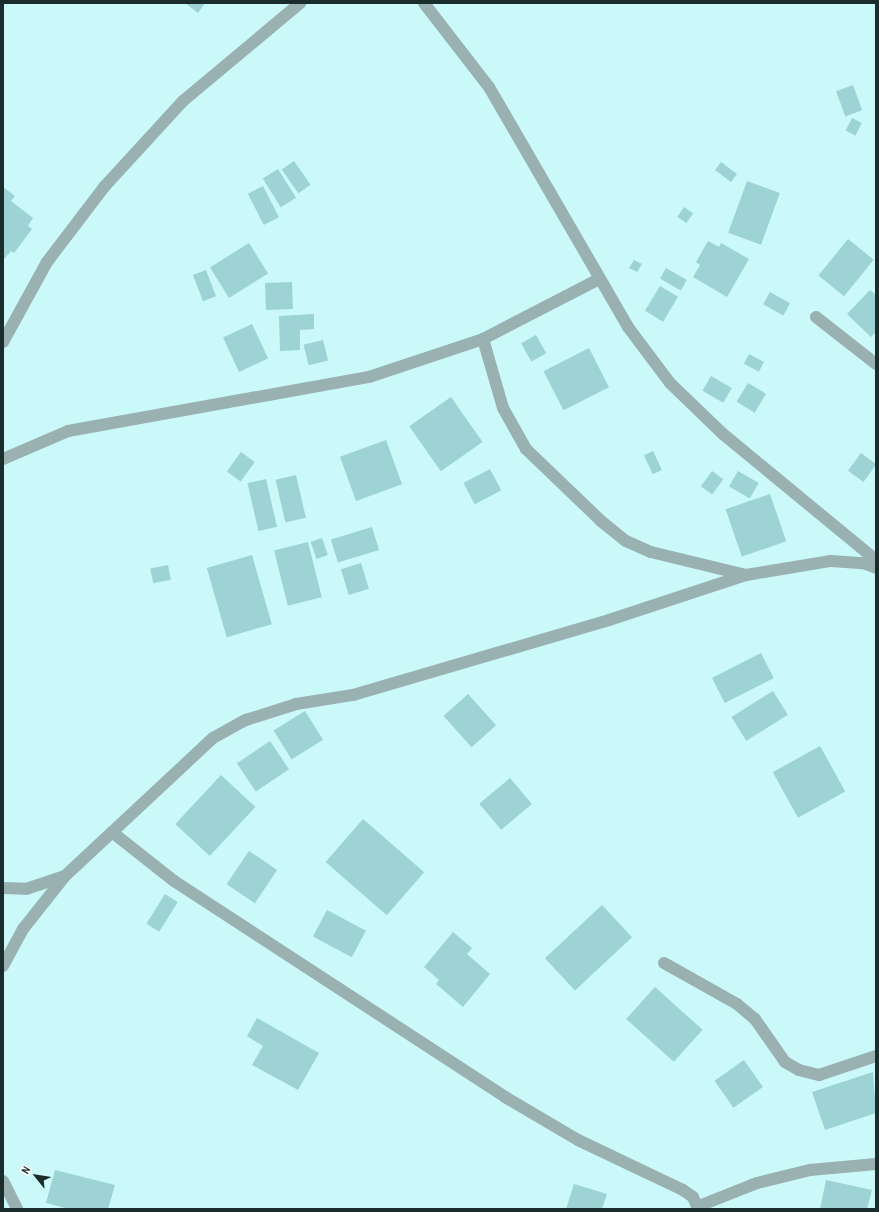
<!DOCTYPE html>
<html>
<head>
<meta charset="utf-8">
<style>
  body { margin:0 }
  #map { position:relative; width:879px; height:1212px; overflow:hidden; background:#cbf8f8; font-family:"Archivo Narrow",sans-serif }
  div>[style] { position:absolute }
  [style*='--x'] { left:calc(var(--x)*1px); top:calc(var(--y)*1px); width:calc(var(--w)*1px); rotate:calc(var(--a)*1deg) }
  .building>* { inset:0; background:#9dd3d4; transform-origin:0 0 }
  .street>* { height:12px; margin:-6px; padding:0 6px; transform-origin:6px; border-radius:6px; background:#9ab1b1 }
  span { translate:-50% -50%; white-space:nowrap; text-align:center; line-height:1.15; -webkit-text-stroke:3px #fff; paint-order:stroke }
  .frame { position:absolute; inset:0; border:4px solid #1a2c2c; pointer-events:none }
  .north { position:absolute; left:16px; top:1156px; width:40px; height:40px; -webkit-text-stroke:3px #fff; paint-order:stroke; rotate:300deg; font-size:11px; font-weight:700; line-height:16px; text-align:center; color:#1a2c2c }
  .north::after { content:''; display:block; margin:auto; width:14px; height:18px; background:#1a2c2c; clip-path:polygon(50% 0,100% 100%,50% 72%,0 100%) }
</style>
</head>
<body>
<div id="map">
  <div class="building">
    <div style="clip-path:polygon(185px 3px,205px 3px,198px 13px)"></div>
    <div style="left:853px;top:85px;width:27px;height:18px;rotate:70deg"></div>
    <div style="left:852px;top:118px;width:11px;height:14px;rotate:27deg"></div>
    <div style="left:294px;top:161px;width:29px;height:15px;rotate:55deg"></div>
    <div style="left:721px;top:162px;width:20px;height:10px;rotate:37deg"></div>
    <div style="left:278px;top:169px;width:34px;height:18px;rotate:58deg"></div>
    <div style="left:747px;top:181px;width:35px;height:55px;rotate:20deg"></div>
    <div style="left:263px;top:186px;width:35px;height:17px;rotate:63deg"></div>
    <div style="clip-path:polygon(3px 187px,15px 196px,11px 201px,33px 218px,28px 226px,32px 229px,14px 253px,11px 251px,4px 259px)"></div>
    <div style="left:684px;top:207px;width:11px;height:12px;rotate:34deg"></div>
    <div style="left:848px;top:239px;width:33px;height:47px;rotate:39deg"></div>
    <div style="clip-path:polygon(708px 241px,719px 247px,721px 243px,749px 259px,727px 297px,693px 277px,700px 265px,696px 262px)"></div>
    <div style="left:249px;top:243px;width:36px;height:46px;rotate:58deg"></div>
    <div style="clip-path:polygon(634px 260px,642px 264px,637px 272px,629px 268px)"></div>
    <div style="left:666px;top:268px;width:24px;height:12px;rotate:30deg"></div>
    <div style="left:206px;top:270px;width:28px;height:14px;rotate:69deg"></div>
    <div style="left:292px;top:282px;width:27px;height:27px;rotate:88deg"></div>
    <div style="left:660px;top:286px;width:21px;height:29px;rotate:31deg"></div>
    <div style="clip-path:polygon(870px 290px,876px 295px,876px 332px,871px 337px,847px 314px)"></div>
    <div style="left:770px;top:292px;width:23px;height:14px;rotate:29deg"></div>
    <div style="clip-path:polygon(314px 314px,314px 329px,300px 330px,300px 350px,280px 351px,279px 316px)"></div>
    <div style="left:252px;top:324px;width:38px;height:32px;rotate:65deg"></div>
    <div style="left:536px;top:335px;width:21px;height:17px;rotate:61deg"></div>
    <div style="left:323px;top:340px;width:21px;height:20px;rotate:76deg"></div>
    <div style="left:589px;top:348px;width:44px;height:51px;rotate:63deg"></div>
    <div style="left:749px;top:354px;width:17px;height:11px;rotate:28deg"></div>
    <div style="left:711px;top:376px;width:24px;height:17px;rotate:30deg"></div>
    <div style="left:748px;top:383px;width:21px;height:22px;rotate:31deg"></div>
    <div style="left:451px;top:397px;width:55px;height:51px;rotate:55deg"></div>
    <div style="left:386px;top:440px;width:47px;height:49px;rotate:70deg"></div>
    <div style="left:653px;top:451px;width:21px;height:10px;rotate:65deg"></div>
    <div style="left:241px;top:452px;width:17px;height:24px;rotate:36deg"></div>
    <div style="left:861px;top:453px;width:19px;height:22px;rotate:36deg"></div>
    <div style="left:490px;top:469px;width:24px;height:30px;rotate:62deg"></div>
    <div style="left:712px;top:471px;width:14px;height:19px;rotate:36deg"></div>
    <div style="left:738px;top:471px;width:24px;height:18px;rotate:30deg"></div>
    <div style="left:296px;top:475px;width:44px;height:21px;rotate:77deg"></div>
    <div style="left:266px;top:479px;width:49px;height:19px;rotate:77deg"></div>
    <div style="left:770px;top:494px;width:50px;height:47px;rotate:71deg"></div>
    <div style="left:372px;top:527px;width:24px;height:43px;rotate:73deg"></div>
    <div style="left:322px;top:538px;width:18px;height:12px;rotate:71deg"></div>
    <div style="left:308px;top:542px;width:57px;height:35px;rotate:76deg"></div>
    <div style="left:252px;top:555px;width:72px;height:47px;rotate:74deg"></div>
    <div style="left:361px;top:563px;width:27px;height:21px;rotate:73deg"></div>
    <div style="left:168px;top:565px;width:15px;height:18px;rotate:79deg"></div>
    <div style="left:761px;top:653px;width:28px;height:55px;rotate:63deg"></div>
    <div style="left:773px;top:691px;width:28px;height:49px;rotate:58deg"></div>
    <div style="left:468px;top:694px;width:42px;height:33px;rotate:48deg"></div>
    <div style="left:305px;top:711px;width:34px;height:37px;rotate:58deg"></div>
    <div style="left:270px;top:741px;width:34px;height:40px;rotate:56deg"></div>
    <div style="left:820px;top:746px;width:52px;height:54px;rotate:61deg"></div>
    <div style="left:221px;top:775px;width:47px;height:67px;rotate:43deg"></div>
    <div style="left:510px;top:778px;width:34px;height:40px;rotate:50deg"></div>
    <div style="left:363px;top:819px;width:81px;height:57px;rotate:41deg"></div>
    <div style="left:249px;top:851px;width:34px;height:40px;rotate:34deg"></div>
    <div style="left:165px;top:894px;width:15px;height:35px;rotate:32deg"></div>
    <div style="left:602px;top:905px;width:44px;height:78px;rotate:47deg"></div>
    <div style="left:327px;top:910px;width:44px;height:30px;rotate:28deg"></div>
    <div style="clip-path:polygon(453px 932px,472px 948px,467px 954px,490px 974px,463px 1007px,436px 984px,439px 980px,424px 967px)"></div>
    <div style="left:655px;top:987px;width:64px;height:43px;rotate:42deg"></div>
    <div style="clip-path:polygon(257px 1018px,319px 1053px,298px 1090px,252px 1065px,263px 1046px,247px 1036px)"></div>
    <div style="left:744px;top:1060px;width:33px;height:36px;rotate:55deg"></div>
    <div style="clip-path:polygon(873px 1072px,876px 1113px,825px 1130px,812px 1092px)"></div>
    <div style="clip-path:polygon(55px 1170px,115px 1185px,108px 1209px,69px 1209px,46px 1203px)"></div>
    <div style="clip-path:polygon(826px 1180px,872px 1190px,867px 1209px,820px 1209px)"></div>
    <div style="clip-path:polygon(574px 1184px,607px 1194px,602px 1209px,566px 1209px)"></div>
  </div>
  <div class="street">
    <div style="--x:424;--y:3;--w:106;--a:52.3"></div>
    <div style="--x:489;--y:87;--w:277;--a:59.9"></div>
    <div style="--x:628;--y:327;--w:70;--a:53.1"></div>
    <div style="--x:670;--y:383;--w:74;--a:43.9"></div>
    <div style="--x:723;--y:434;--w:198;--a:39.5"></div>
    <div style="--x:816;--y:317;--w:76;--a:38.1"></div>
    <div style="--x:483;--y:339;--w:72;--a:73.8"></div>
    <div style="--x:503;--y:408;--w:47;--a:60.7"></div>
    <div style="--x:526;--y:449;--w:104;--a:43.8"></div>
    <div style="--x:601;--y:521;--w:32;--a:39"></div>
    <div style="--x:626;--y:541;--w:27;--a:24"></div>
    <div style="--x:651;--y:552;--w:98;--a:13.6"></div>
    <div style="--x:3;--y:342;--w:91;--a:-61.2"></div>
    <div style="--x:47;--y:262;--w:96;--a:-52.7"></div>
    <div style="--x:105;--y:186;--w:115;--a:-47.5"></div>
    <div style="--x:183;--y:101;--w:153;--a:-39.9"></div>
    <div style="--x:3;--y:459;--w:71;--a:-23.3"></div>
    <div style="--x:68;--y:431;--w:306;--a:-10.2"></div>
    <div style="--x:369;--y:377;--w:120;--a:-18.4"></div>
    <div style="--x:483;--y:339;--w:131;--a:-27.3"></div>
    <div style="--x:112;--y:832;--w:79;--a:38.3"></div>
    <div style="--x:174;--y:881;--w:395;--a:33.1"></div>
    <div style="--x:505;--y:1097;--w:85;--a:30.5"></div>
    <div style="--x:578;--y:1140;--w:116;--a:25.5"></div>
    <div style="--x:683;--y:1190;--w:12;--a:35"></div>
    <div style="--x:693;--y:1197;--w:13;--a:67"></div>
    <div style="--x:3;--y:888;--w:23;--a:2"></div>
    <div style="--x:26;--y:889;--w:41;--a:-18.4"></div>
    <div style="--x:65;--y:876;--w:202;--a:-43"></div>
    <div style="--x:213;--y:738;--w:38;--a:-29"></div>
    <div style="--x:246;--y:720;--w:52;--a:-17.7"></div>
    <div style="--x:296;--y:704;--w:58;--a:-9"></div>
    <div style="--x:353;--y:695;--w:267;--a:-16.3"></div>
    <div style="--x:609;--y:620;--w:144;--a:-18.2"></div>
    <div style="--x:746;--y:575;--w:86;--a:-9.4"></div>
    <div style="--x:831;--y:561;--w:32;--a:4"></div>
    <div style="--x:863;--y:563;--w:14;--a:21"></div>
    <div style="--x:664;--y:963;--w:84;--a:29.3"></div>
    <div style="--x:737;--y:1004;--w:23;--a:40"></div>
    <div style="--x:755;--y:1019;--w:52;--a:55.1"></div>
    <div style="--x:785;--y:1062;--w:16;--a:30"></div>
    <div style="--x:799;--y:1070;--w:21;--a:14"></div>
    <div style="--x:819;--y:1075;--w:60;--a:-18.4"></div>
    <div style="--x:3;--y:966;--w:42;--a:-61.6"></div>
    <div style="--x:23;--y:929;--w:68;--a:-51.6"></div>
    <div style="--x:3;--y:1181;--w:31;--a:63"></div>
    <div style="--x:699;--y:1206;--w:62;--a:-21.6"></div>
    <div style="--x:757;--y:1183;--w:55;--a:-13.8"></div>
    <div style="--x:810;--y:1170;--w:66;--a:-5.2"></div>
  </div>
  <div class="frame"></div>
  <div class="north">N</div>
</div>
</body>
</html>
